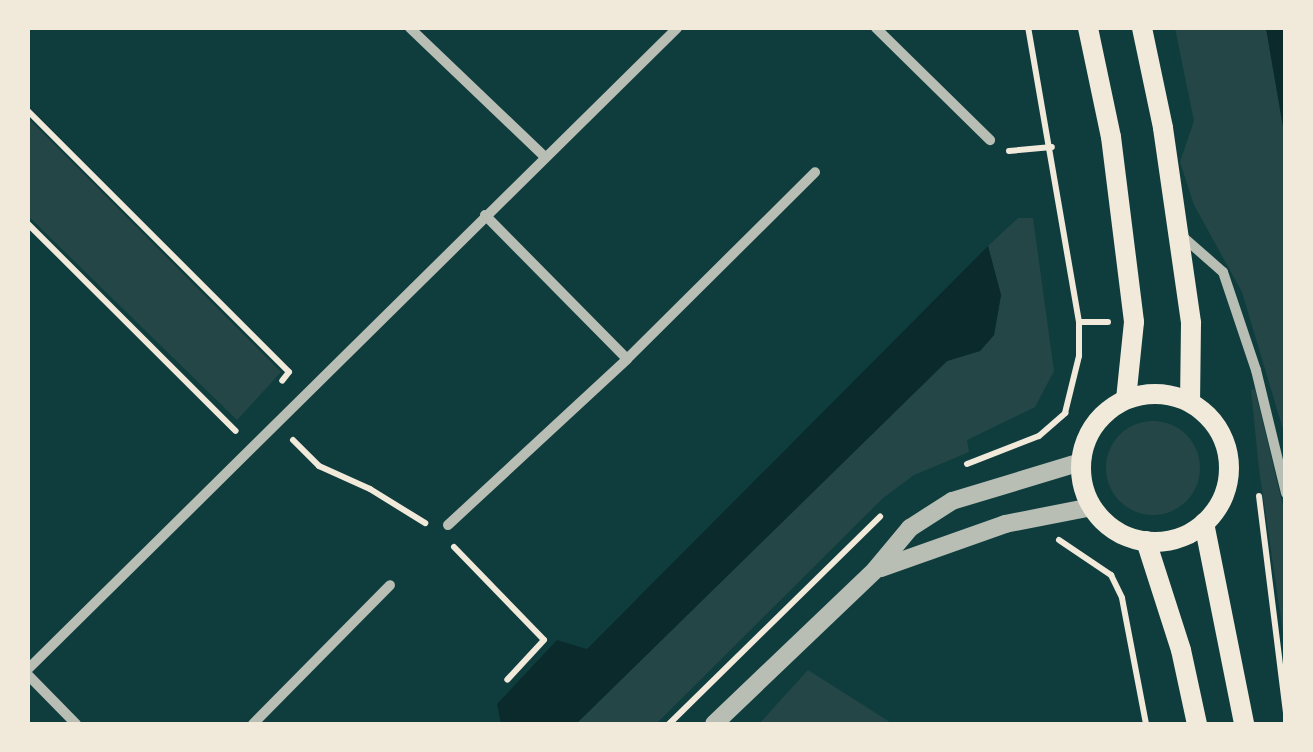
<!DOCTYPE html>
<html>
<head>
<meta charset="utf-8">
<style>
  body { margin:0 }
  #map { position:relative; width:1313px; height:752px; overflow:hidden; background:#0f3d3e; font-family:"Noto Sans",sans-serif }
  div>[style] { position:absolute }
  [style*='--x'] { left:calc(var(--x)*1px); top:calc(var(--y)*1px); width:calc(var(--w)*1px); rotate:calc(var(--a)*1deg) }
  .green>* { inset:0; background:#244646 }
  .round { border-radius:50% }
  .water>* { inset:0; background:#0a2a2b }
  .path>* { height:6px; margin:-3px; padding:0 3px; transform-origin:3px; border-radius:3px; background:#f1e9da }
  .minor>* { height:10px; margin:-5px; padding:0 5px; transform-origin:5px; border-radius:5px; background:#b8beb3 }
  .tertiary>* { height:18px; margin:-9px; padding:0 9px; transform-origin:9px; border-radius:9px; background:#b8beb3 }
  .secondary>* { height:20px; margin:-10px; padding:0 10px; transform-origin:10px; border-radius:10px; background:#f1e9da }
  .secondary>.ring { margin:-10px; padding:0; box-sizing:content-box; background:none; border:20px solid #f1e9da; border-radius:50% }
  span { translate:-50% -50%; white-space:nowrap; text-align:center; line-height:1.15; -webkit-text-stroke:10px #f1e9da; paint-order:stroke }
  .frame { position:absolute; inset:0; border:30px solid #f1e9da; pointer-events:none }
</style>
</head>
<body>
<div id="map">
  <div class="green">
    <div style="clip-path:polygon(1175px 28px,1266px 28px,1285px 138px,1285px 436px,1242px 292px,1194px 205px,1180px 162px,1194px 121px)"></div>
    <div style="clip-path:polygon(28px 118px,281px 372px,237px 420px,28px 216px)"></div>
    <div style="clip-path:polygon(1018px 218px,1033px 218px,1054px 371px,1035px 407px,967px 440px,969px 452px,914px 475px,883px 498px,656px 724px,576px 724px,947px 361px,980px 351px,994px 335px,1001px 295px,988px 246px)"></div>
    <div style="clip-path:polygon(1255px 389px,1285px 515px,1285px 646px,1259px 469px,1251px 390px)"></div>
    <div class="round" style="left:1106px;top:421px;width:94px;height:94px"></div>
    <div style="clip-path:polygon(808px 670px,893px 724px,759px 724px)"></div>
  </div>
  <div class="water">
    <div style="clip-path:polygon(1266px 28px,1285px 28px,1285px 138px)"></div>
    <div style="clip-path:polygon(988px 246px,1001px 295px,994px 335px,980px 351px,947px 361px,576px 724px,501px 724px,497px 704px,557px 640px,587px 649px)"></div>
  </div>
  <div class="path">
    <div style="--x:28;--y:111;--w:369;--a:45"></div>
    <div style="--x:289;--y:372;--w:11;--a:128"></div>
    <div style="--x:1009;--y:151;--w:43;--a:-5.3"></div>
    <div style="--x:28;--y:224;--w:293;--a:44.9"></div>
    <div style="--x:1079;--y:322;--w:29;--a:0"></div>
    <div style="--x:293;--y:440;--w:37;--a:45"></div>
    <div style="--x:319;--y:466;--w:56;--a:24.3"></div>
    <div style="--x:370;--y:489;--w:65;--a:31.7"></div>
    <div style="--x:967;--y:464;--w:77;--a:-21.3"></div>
    <div style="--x:1039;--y:436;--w:35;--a:-41"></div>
    <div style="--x:1065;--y:413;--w:59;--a:-76.2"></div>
    <div style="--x:1079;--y:356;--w:34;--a:-90"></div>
    <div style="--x:1079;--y:322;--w:298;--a:-99.8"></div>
    <div style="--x:1259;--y:496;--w:220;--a:82.9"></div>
    <div style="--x:1059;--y:540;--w:63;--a:33.9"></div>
    <div style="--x:1111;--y:575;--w:25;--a:64"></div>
    <div style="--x:1122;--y:598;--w:128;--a:79.2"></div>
    <div style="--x:454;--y:547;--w:129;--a:45.9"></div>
    <div style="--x:544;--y:640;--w:54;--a:132.8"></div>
    <div style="--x:669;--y:724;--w:296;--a:-44.5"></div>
  </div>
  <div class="minor">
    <div style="--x:410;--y:28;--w:184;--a:43.7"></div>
    <div style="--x:876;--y:28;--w:160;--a:44.5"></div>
    <div style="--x:485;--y:215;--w:202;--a:45.4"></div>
    <div style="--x:1183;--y:237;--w:53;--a:41.2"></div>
    <div style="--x:1223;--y:272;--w:103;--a:71.4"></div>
    <div style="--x:1256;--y:370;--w:127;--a:76.3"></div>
    <div style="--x:448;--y:525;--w:244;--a:-42.8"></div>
    <div style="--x:627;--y:359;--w:265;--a:-44.8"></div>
    <div style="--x:28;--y:669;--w:912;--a:-44.64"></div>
    <div style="--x:28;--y:675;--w:69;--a:45.6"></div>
    <div style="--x:253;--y:724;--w:195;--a:-45.4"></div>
  </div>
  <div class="tertiary">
    <div style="--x:881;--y:568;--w:132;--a:-19.5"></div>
    <div style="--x:1005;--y:524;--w:89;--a:-11.1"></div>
    <div style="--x:714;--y:724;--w:223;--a:-43.7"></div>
    <div style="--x:875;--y:570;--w:55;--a:-50.2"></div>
    <div style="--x:910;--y:528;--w:50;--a:-32.7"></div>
    <div style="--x:952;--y:501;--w:135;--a:-16.8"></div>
  </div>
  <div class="secondary">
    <div style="--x:1088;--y:28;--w:111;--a:78.1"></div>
    <div style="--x:1111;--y:137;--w:186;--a:82.9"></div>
    <div style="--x:1134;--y:322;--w:77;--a:95.9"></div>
    <div style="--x:1142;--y:28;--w:102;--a:78.1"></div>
    <div style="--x:1163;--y:128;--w:197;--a:81.8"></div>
    <div style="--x:1191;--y:323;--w:79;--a:90.7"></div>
    <div class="ring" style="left:1081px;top:394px;width:128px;height:128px"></div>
    <div style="--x:1204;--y:523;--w:205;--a:78.7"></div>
    <div style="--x:1146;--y:541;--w:114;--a:72.2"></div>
    <div style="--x:1181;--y:650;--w:76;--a:77.8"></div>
  </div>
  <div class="frame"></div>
</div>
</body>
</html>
